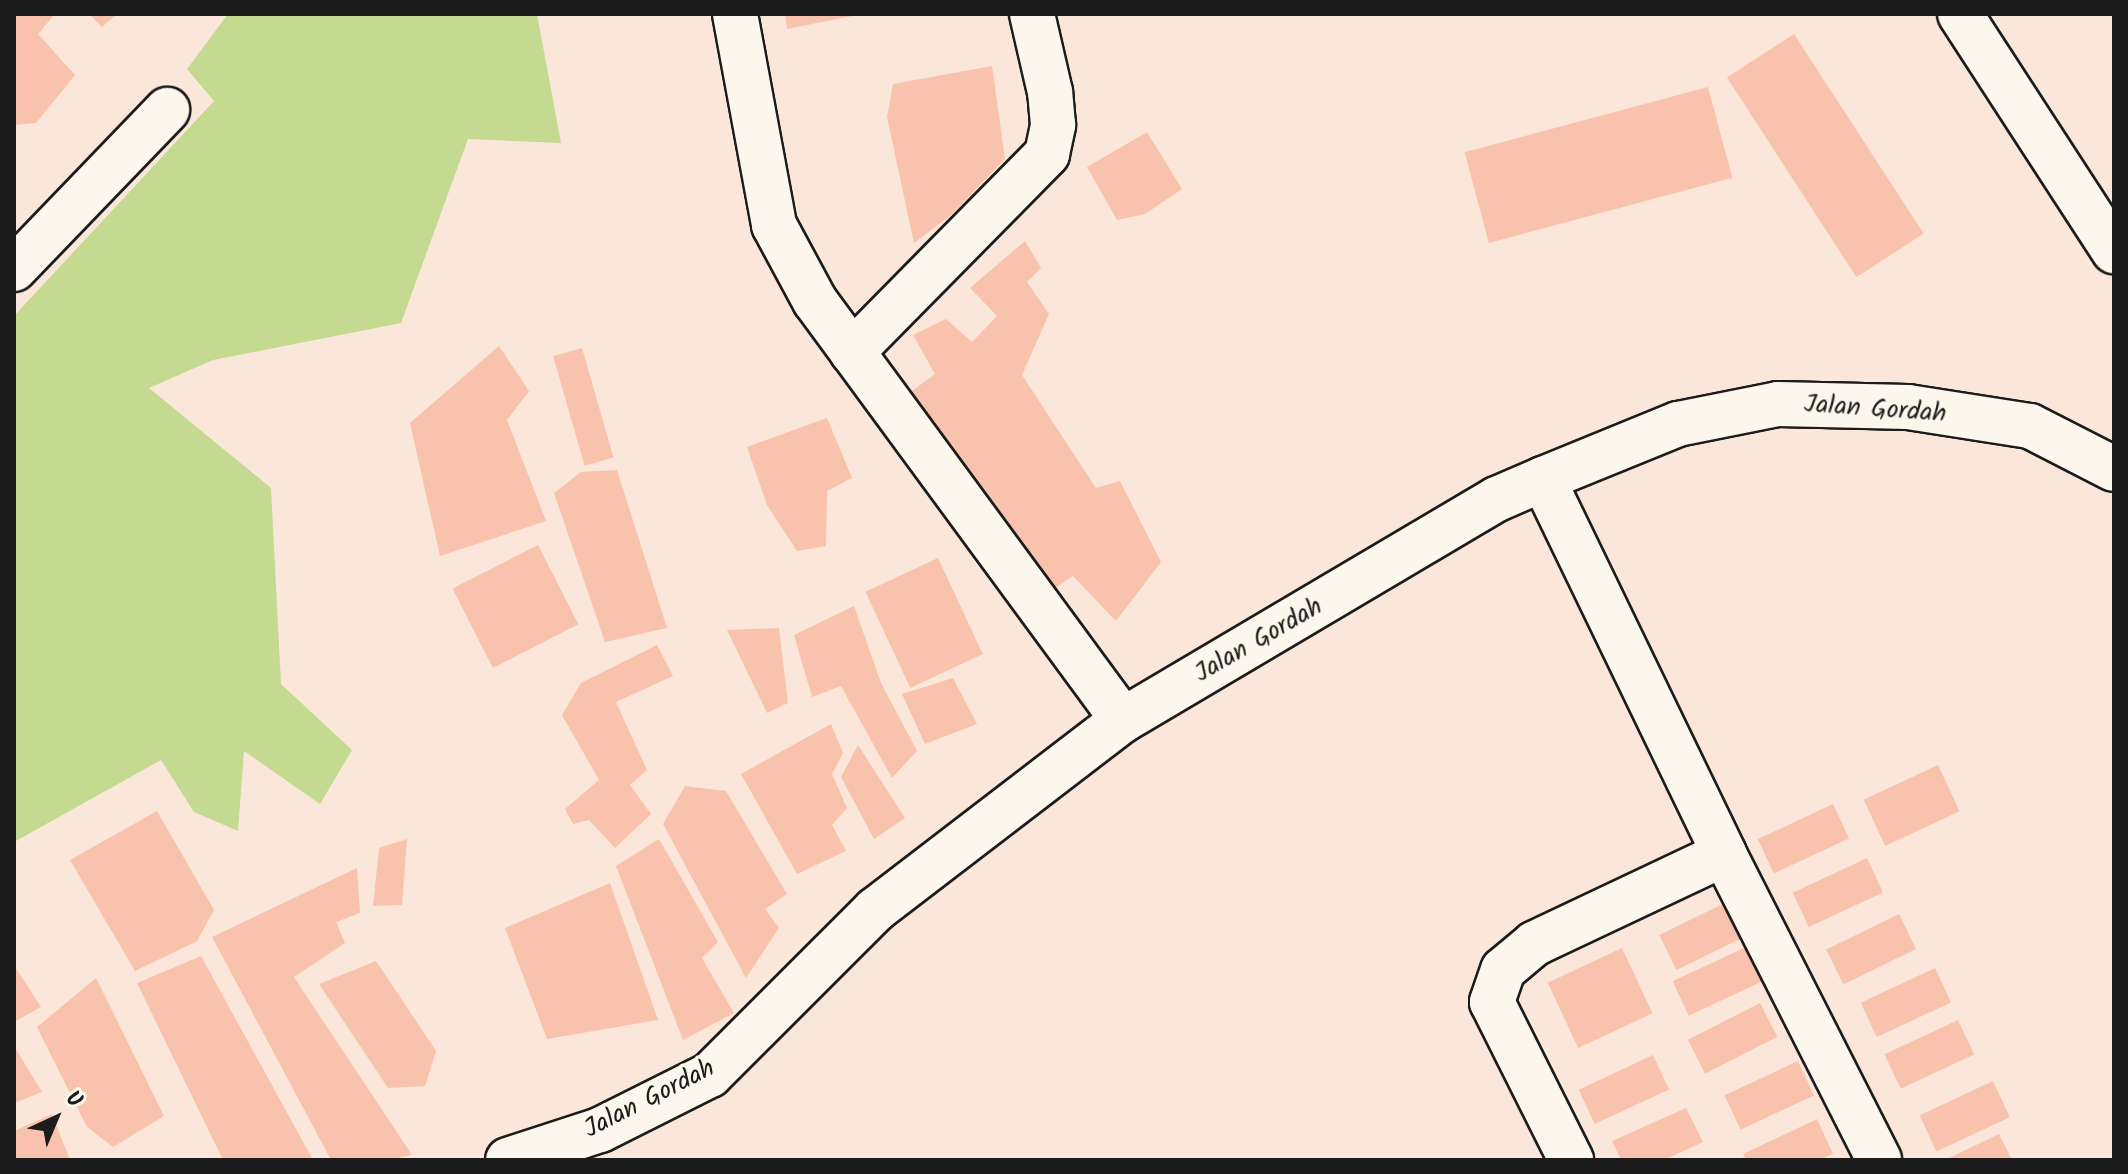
<!DOCTYPE html>
<html>
<head>
<meta charset="utf-8">
<style>
  body { margin:0 }
  #map { position:relative; width:2128px; height:1174px; overflow:hidden; background:#fae7d9; font-family:Kalam,sans-serif }
  div>[style] { position:absolute }
  [style*='--x'] { left:calc(var(--x)*1px); top:calc(var(--y)*1px); width:calc(var(--w)*1px); rotate:calc(var(--a)*1deg) }
  .green>* { inset:0; background:#c3da90 }
  .building>* { inset:0; background:#f9c2ac; transform-origin:0 0 }
  .roads { filter:drop-shadow(2px 0 #1c1c1c) drop-shadow(-2px 0 #1c1c1c) drop-shadow(0 2px #1c1c1c) drop-shadow(0 -2px #1c1c1c) }
  .minor>* { height:44px; margin:-22px; padding:0 22px; transform-origin:22px; border-radius:22px; background:#fbf7ec }
  span { translate:-50% -50%; white-space:nowrap; text-align:center; line-height:1.15; -webkit-text-stroke:7px #fbf7ec; paint-order:stroke }
  .street-label { font-size:26px; color:#1c1c1c }
  .frame { position:absolute; inset:0; border:16px solid #1c1c1c; pointer-events:none }
  .north { position:absolute; left:16px; top:1078px; width:80px; height:80px; -webkit-text-stroke:6px #fbf7ec; paint-order:stroke; rotate:44deg; font-size:22px; font-weight:700; line-height:32px; text-align:center; color:#1c1c1c }
  .north::after { content:''; display:block; margin:auto; width:28px; height:36px; background:#1c1c1c; clip-path:polygon(50% 0,100% 100%,50% 72%,0 100%) }
</style>
</head>
<body>
<div id="map">
  <div class="green">
    <div style="clip-path:polygon(228px 14px,537px 14px,561px 143px,468px 139px,401px 323px,213px 360px,149px 388px,271px 488px,281px 684px,352px 750px,320px 804px,244px 751px,238px 831px,194px 812px,161px 760px,14px 842px,14px 316px,214px 101px,187px 69px)"></div>
  </div>
  <div class="building">
    <div style="clip-path:polygon(14px 14px,55px 14px,38px 34px,75px 75px,36px 123px,14px 125px)"></div>
    <div style="clip-path:polygon(89px 14px,117px 14px,102px 27px)"></div>
    <div style="clip-path:polygon(785px 14px,857px 14px,857px 15px,787px 29px)"></div>
    <div style="left:1794px;top:34px;width:238px;height:80px;rotate:57deg"></div>
    <div style="clip-path:polygon(992px 66px,1005px 159px,951px 215px,914px 243px,887px 117px,893px 84px)"></div>
    <div style="left:1708px;top:87px;width:94px;height:252px;rotate:75deg"></div>
    <div style="clip-path:polygon(1147px 132px,1182px 189px,1145px 214px,1117px 220px,1087px 167px)"></div>
    <div style="clip-path:polygon(1025px 241px,1041px 268px,1027px 282px,1049px 314px,1022px 375px,1096px 488px,1120px 481px,1161px 562px,1116px 621px,1073px 576px,1045px 595px,908px 394px,935px 374px,913px 335px,946px 319px,972px 342px,997px 316px,970px 288px)"></div>
    <div style="clip-path:polygon(499px 346px,529px 391px,507px 420px,546px 521px,440px 556px,410px 423px)"></div>
    <div style="left:582px;top:348px;width:114px;height:30px;rotate:74deg"></div>
    <div style="clip-path:polygon(827px 418px,852px 478px,827px 491px,826px 546px,797px 551px,767px 505px,747px 447px)"></div>
    <div style="clip-path:polygon(617px 470px,667px 628px,605px 642px,554px 493px,581px 472px)"></div>
    <div style="left:538px;top:545px;width:89px;height:96px;rotate:63deg"></div>
    <div style="left:938px;top:558px;width:106px;height:80px;rotate:65deg"></div>
    <div style="clip-path:polygon(854px 606px,881px 683px,917px 751px,892px 778px,841px 686px,812px 697px,794px 635px)"></div>
    <div style="clip-path:polygon(779px 628px,788px 703px,767px 713px,727px 630px)"></div>
    <div style="clip-path:polygon(657px 645px,673px 676px,616px 702px,647px 770px,630px 785px,651px 814px,615px 848px,589px 820px,573px 824px,565px 809px,599px 780px,562px 715px,581px 683px)"></div>
    <div style="clip-path:polygon(953px 678px,977px 724px,925px 744px,902px 694px)"></div>
    <div style="clip-path:polygon(831px 724px,843px 753px,832px 774px,847px 808px,832px 825px,846px 851px,797px 874px,741px 774px)"></div>
    <div style="clip-path:polygon(858px 745px,905px 818px,874px 839px,841px 777px)"></div>
    <div style="left:1938px;top:765px;width:51px;height:82px;rotate:65deg"></div>
    <div style="clip-path:polygon(685px 786px,726px 791px,787px 894px,765px 909px,779px 928px,746px 978px,663px 824px)"></div>
    <div style="left:1833px;top:804px;width:38px;height:83px;rotate:65deg"></div>
    <div style="clip-path:polygon(157px 811px,214px 910px,197px 941px,135px 971px,70px 860px)"></div>
    <div style="clip-path:polygon(407px 839px,402px 905px,373px 906px,379px 848px)"></div>
    <div style="clip-path:polygon(659px 839px,718px 942px,702px 958px,734px 1013px,683px 1040px,616px 866px)"></div>
    <div style="left:1867px;top:858px;width:38px;height:82px;rotate:65deg"></div>
    <div style="clip-path:polygon(357px 868px,360px 913px,336px 922px,345px 943px,294px 977px,412px 1155px,388px 1160px,331px 1160px,212px 937px)"></div>
    <div style="clip-path:polygon(610px 883px,658px 1020px,547px 1039px,505px 928px)"></div>
    <div style="left:1733px;top:899px;width:39px;height:82px;rotate:64deg"></div>
    <div style="left:1899px;top:914px;width:39px;height:81px;rotate:64deg"></div>
    <div style="left:1746px;top:947px;width:38px;height:81px;rotate:65deg"></div>
    <div style="left:1622px;top:948px;width:72px;height:82px;rotate:65deg"></div>
    <div style="clip-path:polygon(201px 956px,313px 1160px,223px 1160px,137px 983px)"></div>
    <div style="clip-path:polygon(376px 961px,436px 1051px,425px 1086px,388px 1088px,319px 984px)"></div>
    <div style="clip-path:polygon(14px 965px,41px 1007px,14px 1022px)"></div>
    <div style="left:1935px;top:968px;width:38px;height:82px;rotate:65deg"></div>
    <div style="clip-path:polygon(96px 978px,164px 1116px,113px 1147px,87px 1127px,37px 1027px)"></div>
    <div style="left:1760px;top:1003px;width:38px;height:81px;rotate:63deg"></div>
    <div style="left:1958px;top:1020px;width:38px;height:81px;rotate:65deg"></div>
    <div style="clip-path:polygon(14px 1046px,42px 1092px,14px 1103px)"></div>
    <div style="left:1653px;top:1055px;width:38px;height:82px;rotate:65deg"></div>
    <div style="left:1798px;top:1061px;width:38px;height:81px;rotate:65deg"></div>
    <div style="left:1993px;top:1081px;width:40px;height:81px;rotate:65deg"></div>
    <div style="clip-path:polygon(1686px 1108px,1703px 1142px,1664px 1160px,1621px 1160px,1612px 1141px)"></div>
    <div style="clip-path:polygon(52px 1114px,70px 1160px,14px 1160px,14px 1131px)"></div>
    <div style="clip-path:polygon(1817px 1119px,1833px 1154px,1819px 1160px,1746px 1160px,1743px 1154px)"></div>
    <div style="clip-path:polygon(1999px 1134px,2012px 1160px,1945px 1160px)"></div>
  </div>
  <div class="roads">
    <div class="minor">
      <div style="--x:735;--y:14;--w:215;--a:79.5"></div>
      <div style="--x:774;--y:225;--w:86;--a:61.7"></div>
      <div style="--x:815;--y:301;--w:520;--a:53.68"></div>
      <div style="--x:1960;--y:14;--w:283;--a:57"></div>
      <div style="--x:14;--y:269;--w:221;--a:-46.1"></div>
      <div style="--x:852;--y:352;--w:278;--a:-45.4"></div>
      <div style="--x:1047;--y:154;--w:30;--a:-78"></div>
      <div style="--x:1053;--y:125;--w:33;--a:-95"></div>
      <div style="--x:1050;--y:92;--w:80;--a:-103"></div>
      <div style="--x:1543;--y:479;--w:416;--a:64.2"></div>
      <div style="--x:1724;--y:854;--w:210;--a:154.7"></div>
      <div style="--x:1534;--y:944;--w:40;--a:140"></div>
      <div style="--x:1503;--y:970;--w:34;--a:109"></div>
      <div style="--x:1492;--y:1002;--w:177;--a:63.4"></div>
      <div style="--x:1724;--y:854;--w:343;--a:63.1"></div>
      <div style="--x:508;--y:1160;--w:97;--a:-18.1"></div>
      <div style="--x:600;--y:1130;--w:123;--a:-26.6"></div>
      <div style="--x:710;--y:1075;--w:233;--a:-45"></div>
      <div style="--x:875;--y:910;--w:312;--a:-37.5"></div>
      <div style="--x:1123;--y:720;--w:434;--a:-30.6"></div>
      <div style="--x:1497;--y:499;--w:50;--a:-23.5"></div>
      <div style="--x:1543;--y:479;--w:146;--a:-22.2"></div>
      <div style="--x:1678;--y:424;--w:102;--a:-11.3"></div>
      <div style="--x:1778;--y:404;--w:130;--a:1.3"></div>
      <div style="--x:1908;--y:407;--w:123;--a:8.9"></div>
      <div style="--x:2030;--y:426;--w:94;--a:27.1"></div>
    </div>
  </div>
  <div class="street-label">
    <span style="left:1875px;top:410px;rotate:4deg">Jalan Gordah</span>
    <span style="left:1259px;top:641px;rotate:-30deg">Jalan Gordah</span>
    <span style="left:650px;top:1100px;rotate:-27deg">Jalan Gordah</span>
  </div>
  <div class="frame"></div>
  <div class="north">U</div>
</div>
</body>
</html>
